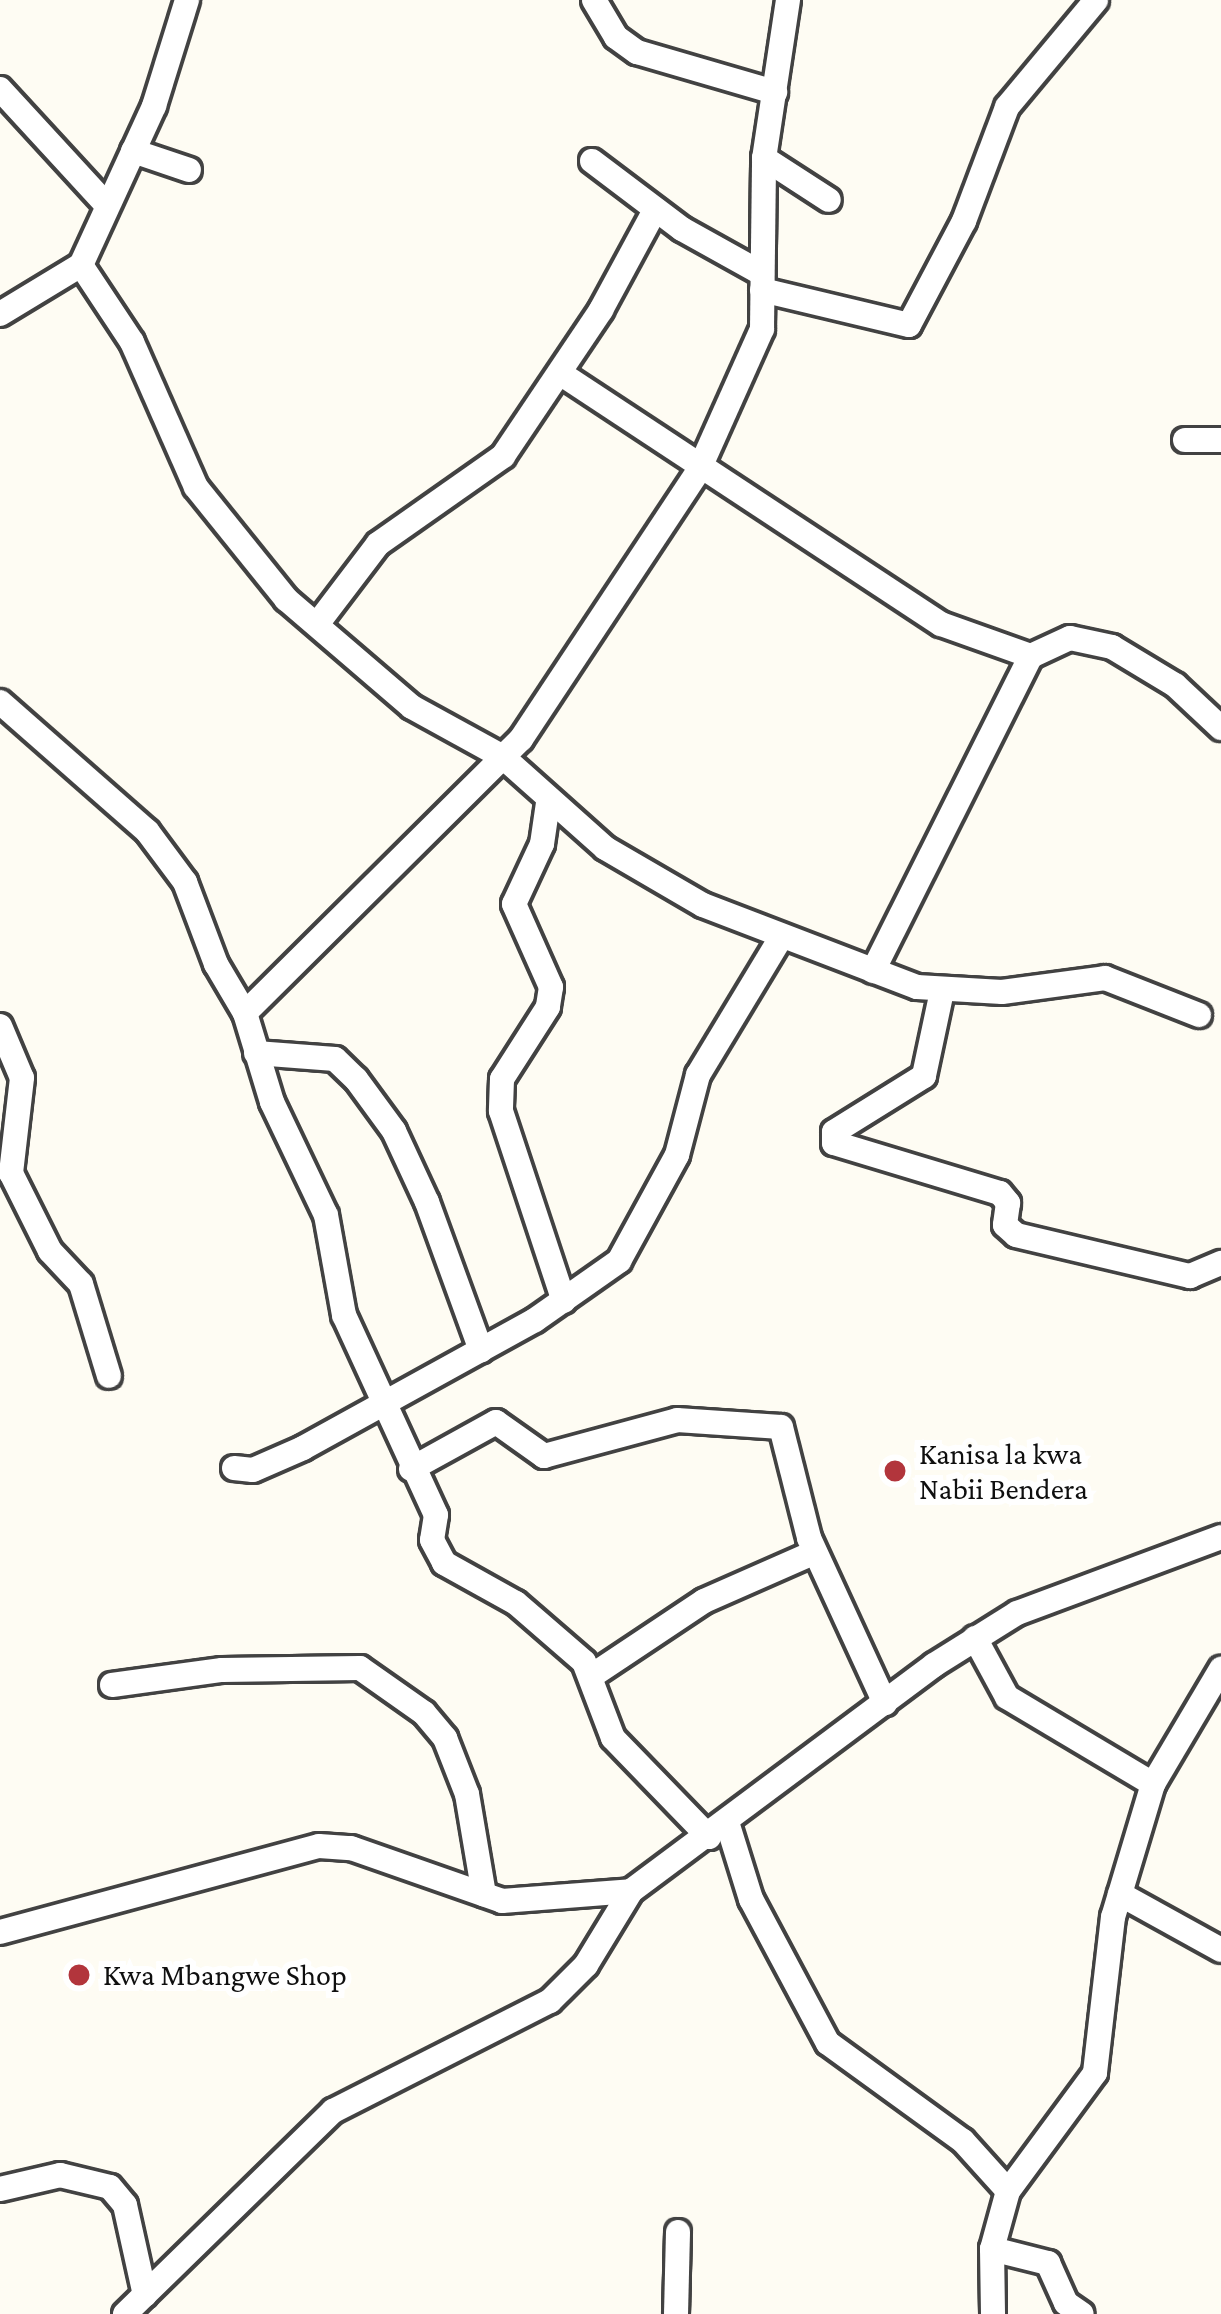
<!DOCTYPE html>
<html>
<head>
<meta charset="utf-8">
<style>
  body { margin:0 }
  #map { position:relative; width:1221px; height:2314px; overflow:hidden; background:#fefcf3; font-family:"Crimson Pro",serif }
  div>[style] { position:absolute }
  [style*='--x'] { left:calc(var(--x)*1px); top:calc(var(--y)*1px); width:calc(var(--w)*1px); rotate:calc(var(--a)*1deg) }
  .roads { filter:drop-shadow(3px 0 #424242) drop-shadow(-3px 0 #424242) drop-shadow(0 3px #424242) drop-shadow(0 -3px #424242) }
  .minor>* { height:24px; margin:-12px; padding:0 12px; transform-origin:12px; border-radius:12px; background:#fff }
  .dots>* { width:33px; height:33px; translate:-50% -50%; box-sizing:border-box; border:6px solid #fff; border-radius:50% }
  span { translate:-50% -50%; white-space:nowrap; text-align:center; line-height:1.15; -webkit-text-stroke:12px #fff; paint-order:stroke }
  .poi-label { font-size:30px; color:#0f0f0f }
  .left { translate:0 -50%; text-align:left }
</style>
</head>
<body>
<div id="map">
  <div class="roads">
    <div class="minor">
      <div style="--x:594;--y:0;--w:43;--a:59.3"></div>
      <div style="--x:616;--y:37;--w:26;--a:36"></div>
      <div style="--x:637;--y:52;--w:144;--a:16.2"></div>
      <div style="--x:788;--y:0;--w:160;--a:98.6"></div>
      <div style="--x:764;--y:158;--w:77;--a:32.9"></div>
      <div style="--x:0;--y:89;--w:155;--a:47.4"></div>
      <div style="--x:133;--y:151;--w:59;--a:18.7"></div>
      <div style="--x:592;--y:161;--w:113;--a:37.1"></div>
      <div style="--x:682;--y:229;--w:90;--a:29.1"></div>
      <div style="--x:81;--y:265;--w:92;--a:56.5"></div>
      <div style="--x:132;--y:342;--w:158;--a:66.2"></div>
      <div style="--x:196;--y:487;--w:144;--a:51.2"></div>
      <div style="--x:286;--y:599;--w:166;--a:40.6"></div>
      <div style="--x:412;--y:707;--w:104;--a:28.8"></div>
      <div style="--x:503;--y:757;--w:137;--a:41.7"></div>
      <div style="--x:605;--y:848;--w:113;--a:30.2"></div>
      <div style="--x:703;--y:905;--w:229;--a:21"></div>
      <div style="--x:917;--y:987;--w:85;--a:3.4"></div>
      <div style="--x:1002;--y:992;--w:104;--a:-7.7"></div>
      <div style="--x:1105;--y:978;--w:101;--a:21.5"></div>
      <div style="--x:762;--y:290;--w:151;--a:13.4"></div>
      <div style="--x:909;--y:325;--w:118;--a:-62.1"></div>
      <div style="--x:964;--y:221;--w:122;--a:-69.3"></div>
      <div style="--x:1007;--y:107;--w:139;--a:-50.2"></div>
      <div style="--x:0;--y:314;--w:95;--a:-31.2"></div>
      <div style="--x:81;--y:265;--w:175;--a:-65.3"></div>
      <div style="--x:154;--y:106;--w:111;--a:-72.7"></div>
      <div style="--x:560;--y:373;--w:456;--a:33.4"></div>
      <div style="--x:941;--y:624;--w:96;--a:19.6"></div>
      <div style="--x:1031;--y:656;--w:43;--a:-24.8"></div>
      <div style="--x:1070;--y:638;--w:43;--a:12.1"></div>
      <div style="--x:1112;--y:647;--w:74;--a:31.1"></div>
      <div style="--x:1175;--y:685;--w:63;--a:43.1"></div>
      <div style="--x:1185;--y:440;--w:36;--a:0"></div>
      <div style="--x:318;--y:623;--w:99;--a:-52.8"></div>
      <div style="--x:378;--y:544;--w:153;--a:-35.1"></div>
      <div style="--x:503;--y:456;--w:176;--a:-56.1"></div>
      <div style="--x:601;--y:310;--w:114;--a:-61.6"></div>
      <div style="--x:0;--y:702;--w:196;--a:41.3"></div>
      <div style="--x:147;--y:831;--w:64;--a:53.3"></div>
      <div style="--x:185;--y:882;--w:88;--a:69.3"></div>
      <div style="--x:216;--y:964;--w:57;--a:59.4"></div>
      <div style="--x:245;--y:1013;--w:93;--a:73.1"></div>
      <div style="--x:272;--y:1102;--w:125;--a:64.5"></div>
      <div style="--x:326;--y:1215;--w:102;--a:79.8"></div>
      <div style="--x:344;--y:1315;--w:220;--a:65.3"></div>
      <div style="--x:436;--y:1515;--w:25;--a:99"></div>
      <div style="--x:432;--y:1540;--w:26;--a:62"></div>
      <div style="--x:444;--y:1563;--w:82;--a:29.1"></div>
      <div style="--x:516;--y:1603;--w:90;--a:40.9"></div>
      <div style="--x:584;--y:1662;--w:81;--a:69.1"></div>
      <div style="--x:613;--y:1738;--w:138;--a:45.9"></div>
      <div style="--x:548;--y:803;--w:41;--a:98.3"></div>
      <div style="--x:542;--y:844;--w:66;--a:115"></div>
      <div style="--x:514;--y:904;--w:91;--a:66"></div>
      <div style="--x:551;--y:987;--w:20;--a:99"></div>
      <div style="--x:548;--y:1007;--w:85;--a:122.6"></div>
      <div style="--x:502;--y:1079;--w:32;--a:92"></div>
      <div style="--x:501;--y:1111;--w:200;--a:71.7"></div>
      <div style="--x:873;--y:971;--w:352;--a:-63.4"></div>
      <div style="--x:942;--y:991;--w:87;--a:102"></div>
      <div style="--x:924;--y:1076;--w:106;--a:148.1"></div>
      <div style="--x:834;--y:1132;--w:11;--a:90"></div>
      <div style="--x:834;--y:1143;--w:173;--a:16.8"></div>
      <div style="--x:1000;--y:1193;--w:13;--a:51"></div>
      <div style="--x:1008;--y:1203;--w:22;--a:98"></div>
      <div style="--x:1005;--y:1225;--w:15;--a:42"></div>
      <div style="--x:1016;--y:1235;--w:179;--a:13.3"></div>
      <div style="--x:1190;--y:1276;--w:34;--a:-23"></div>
      <div style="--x:245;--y:1013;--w:389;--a:-44.8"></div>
      <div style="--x:521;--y:739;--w:323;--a:-56.5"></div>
      <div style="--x:699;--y:470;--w:154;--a:-65.9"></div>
      <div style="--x:762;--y:329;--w:171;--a:-89.3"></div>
      <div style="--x:0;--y:1026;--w:56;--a:67.1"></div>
      <div style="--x:22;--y:1078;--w:96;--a:96.6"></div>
      <div style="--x:11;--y:1173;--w:87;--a:63.4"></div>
      <div style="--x:50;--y:1251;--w:45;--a:46.8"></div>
      <div style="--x:81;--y:1284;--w:96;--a:73.1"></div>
      <div style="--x:256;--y:1053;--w:79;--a:4.3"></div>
      <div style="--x:335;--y:1059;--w:29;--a:44"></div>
      <div style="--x:356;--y:1079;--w:64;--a:53.8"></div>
      <div style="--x:394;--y:1131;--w:78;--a:65.1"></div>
      <div style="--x:427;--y:1202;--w:158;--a:70"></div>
      <div style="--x:234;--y:1468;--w:19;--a:6"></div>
      <div style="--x:253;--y:1470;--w:55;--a:-23.7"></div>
      <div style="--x:303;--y:1448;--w:265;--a:-28.9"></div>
      <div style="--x:535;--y:1320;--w:103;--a:-35.1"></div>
      <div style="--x:619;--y:1261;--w:121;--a:-61.3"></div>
      <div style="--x:677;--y:1155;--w:83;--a:-75.3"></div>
      <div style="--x:698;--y:1075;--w:162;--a:-58.9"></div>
      <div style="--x:411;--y:1469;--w:97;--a:-28.9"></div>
      <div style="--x:496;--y:1422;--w:59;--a:35.3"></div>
      <div style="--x:544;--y:1456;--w:138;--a:-15.1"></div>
      <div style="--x:677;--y:1420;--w:104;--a:3.9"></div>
      <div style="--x:781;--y:1427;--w:114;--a:75.8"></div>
      <div style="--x:809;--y:1538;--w:182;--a:65.3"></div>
      <div style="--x:975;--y:1638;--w:67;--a:61.5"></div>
      <div style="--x:1007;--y:1697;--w:170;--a:30.8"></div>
      <div style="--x:1153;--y:1784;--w:139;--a:106.7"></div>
      <div style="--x:1113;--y:1917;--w:157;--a:96.6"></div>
      <div style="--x:1095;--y:2073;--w:147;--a:126.4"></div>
      <div style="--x:1008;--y:2191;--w:60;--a:105.4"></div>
      <div style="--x:992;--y:2249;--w:65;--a:89.1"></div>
      <div style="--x:593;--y:1675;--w:133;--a:-33.7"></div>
      <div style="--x:704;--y:1601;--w:121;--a:-23.8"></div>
      <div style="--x:112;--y:1685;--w:111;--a:-7.8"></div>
      <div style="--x:222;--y:1670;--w:138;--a:-0.8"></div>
      <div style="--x:360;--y:1668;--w:78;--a:35.1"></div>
      <div style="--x:424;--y:1713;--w:33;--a:50"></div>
      <div style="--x:445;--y:1738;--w:60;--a:68.6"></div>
      <div style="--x:467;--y:1794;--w:102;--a:80.4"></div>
      <div style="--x:1153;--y:1784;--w:134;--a:-59.4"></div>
      <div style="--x:727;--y:1822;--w:81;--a:72.7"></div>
      <div style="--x:751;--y:1899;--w:163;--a:61.9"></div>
      <div style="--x:828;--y:2043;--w:167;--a:36"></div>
      <div style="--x:963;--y:2141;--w:67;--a:48"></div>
      <div style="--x:1120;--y:1894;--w:115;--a:29"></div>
      <div style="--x:0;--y:1932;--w:330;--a:-15.1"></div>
      <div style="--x:319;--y:1846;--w:32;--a:4"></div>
      <div style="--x:351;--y:1848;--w:160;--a:19.3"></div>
      <div style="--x:502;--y:1901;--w:129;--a:-4.4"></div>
      <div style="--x:631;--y:1891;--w:378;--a:-36.7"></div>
      <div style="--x:934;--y:1665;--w:98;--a:-32.1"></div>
      <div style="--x:1017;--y:1613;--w:218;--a:-20.4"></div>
      <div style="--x:0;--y:2189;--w:62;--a:-13.1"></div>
      <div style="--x:60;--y:2175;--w:51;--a:13.5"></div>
      <div style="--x:110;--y:2187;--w:23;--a:50"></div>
      <div style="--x:125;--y:2205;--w:92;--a:77.5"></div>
      <div style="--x:992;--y:2249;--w:58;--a:14"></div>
      <div style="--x:1048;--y:2263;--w:44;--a:65.8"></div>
      <div style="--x:1066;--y:2303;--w:19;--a:35"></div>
      <div style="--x:125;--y:2314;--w:291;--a:-44.3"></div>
      <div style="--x:333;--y:2111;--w:243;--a:-26.9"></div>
      <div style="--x:550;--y:2001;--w:51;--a:-45"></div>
      <div style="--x:586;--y:1965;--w:87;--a:-58.7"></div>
      <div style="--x:676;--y:2314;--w:82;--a:-88.6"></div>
    </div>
  </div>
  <div class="dots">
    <div style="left:895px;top:1471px;background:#b2353c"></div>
    <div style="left:79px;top:1975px;background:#b2353c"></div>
  </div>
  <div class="poi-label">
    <span class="left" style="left:919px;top:1471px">Kanisa la kwa<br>Nabii Bendera</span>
    <span class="left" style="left:103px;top:1975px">Kwa Mbangwe Shop</span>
  </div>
</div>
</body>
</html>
